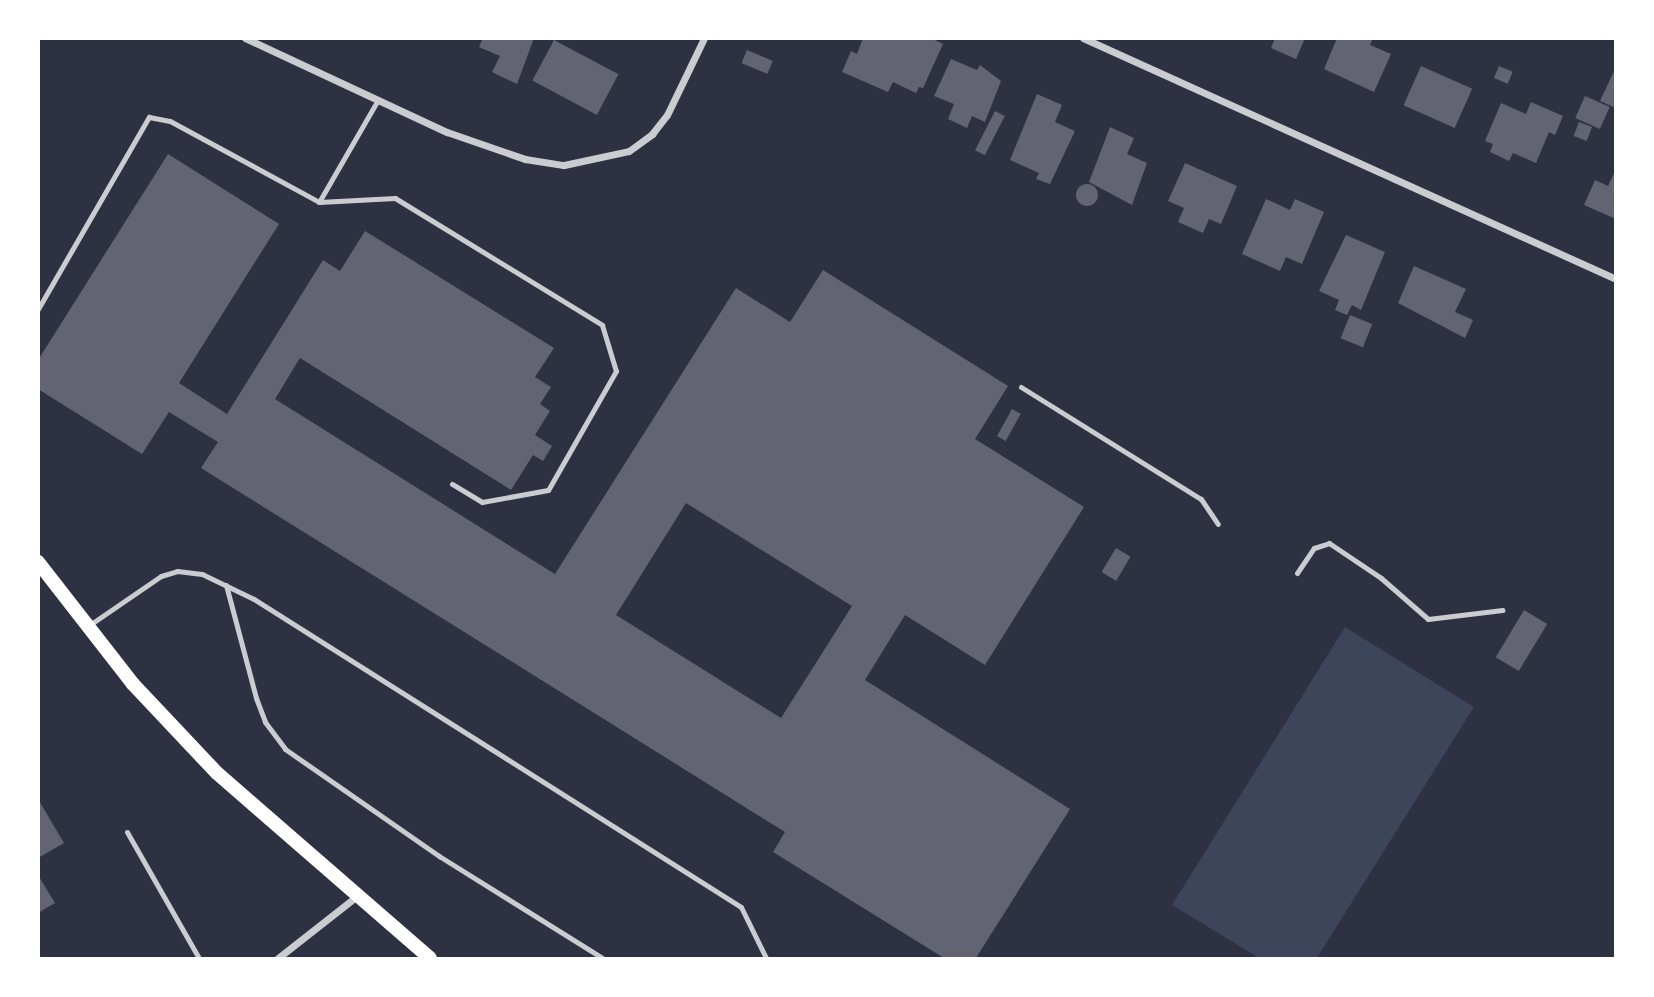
<!DOCTYPE html>
<html>
<head>
<meta charset="utf-8">
<style>
  body { margin:0 }
  #map { position:relative; width:1654px; height:997px; overflow:hidden; background:#2d3142; font-family:Signika,sans-serif }
  div>[style] { position:absolute }
  [style*='--x'] { left:calc(var(--x)*1px); top:calc(var(--y)*1px); width:calc(var(--w)*1px); rotate:calc(var(--a)*1deg) }
  .green>* { inset:0; background:#3c4559 }
  .building>* { inset:0; background:#626471; transform-origin:0 0 }
  .round { border-radius:50% }
  .service>* { height:5px; margin:-2.5px; padding:0 2.5px; transform-origin:2.5px; border-radius:2.5px; background:#caccd0 }
  .minor>* { height:7px; margin:-3.5px; padding:0 3.5px; transform-origin:3.5px; border-radius:3.5px; background:#caccd0 }
  .secondary>* { height:14px; margin:-7px; padding:0 7px; transform-origin:7px; border-radius:7px; background:#fff }
  span { translate:-50% -50%; white-space:nowrap; text-align:center; line-height:1.15; -webkit-text-stroke:7px #fff; paint-order:stroke }
  .frame { position:absolute; inset:0; border:40px solid #fff; pointer-events:none }
</style>
</head>
<body>
<div id="map">
  <div class="green">
    <div style="clip-path:polygon(1345px 627px,1474px 707px,1317px 958px,1259px 958px,1172px 905px)"></div>
  </div>
  <div class="building">
    <div style="clip-path:polygon(483px 38px,534px 38px,517px 84px,492px 72px,500px 56px,479px 47px)"></div>
    <div style="clip-path:polygon(863px 38px,931px 38px,943px 44px,923px 88px,919px 87px,916px 93px,893px 82px,888px 92px,842px 72px,851px 51px,857px 54px)"></div>
    <div style="clip-path:polygon(1275px 38px,1305px 38px,1296px 59px,1271px 48px)"></div>
    <div style="clip-path:polygon(1337px 38px,1373px 38px,1370px 45px,1391px 54px,1374px 92px,1324px 69px)"></div>
    <div style="left:554px;top:40px;width:73px;height:46px;rotate:28deg"></div>
    <div style="left:747px;top:50px;width:28px;height:14px;rotate:23deg"></div>
    <div style="clip-path:polygon(951px 59px,977px 70px,980px 65px,1001px 81px,985px 122px,972px 116px,967px 128px,948px 119px,954px 104px,934px 96px)"></div>
    <div style="left:1421px;top:66px;width:56px;height:43px;rotate:24deg"></div>
    <div style="left:1499px;top:66px;width:15px;height:13px;rotate:23deg"></div>
    <div style="clip-path:polygon(1616px 67px,1616px 108px,1600px 101px)"></div>
    <div style="clip-path:polygon(1037px 94px,1062px 105px,1055px 122px,1075px 131px,1050px 184px,1036px 179px,1039px 173px,1010px 160px)"></div>
    <div style="left:1585px;top:96px;width:27px;height:24px;rotate:24deg"></div>
    <div style="clip-path:polygon(1531px 102px,1563px 116px,1555px 135px,1549px 132px,1536px 163px,1513px 153px,1509px 161px,1490px 152px,1493px 144px,1485px 141px,1501px 103px,1526px 114px)"></div>
    <div style="left:995px;top:111px;width:11px;height:44px;rotate:27deg"></div>
    <div style="left:1579px;top:122px;width:14px;height:15px;rotate:21deg"></div>
    <div style="clip-path:polygon(1110px 127px,1134px 138px,1127px 154px,1147px 163px,1132px 205px,1089px 182px)"></div>
    <div style="clip-path:polygon(evenodd,168px 154px,279px 224px,179px 383px,227px 414px,323px 260px,340px 271px,365px 231px,554px 348px,535px 377px,551px 387px,540px 404px,550px 411px,535px 435px,552px 446px,543px 461px,533px 455px,511px 490px,300px 358px,275px 399px,555px 574px,736px 288px,790px 322px,823px 270px,1008px 386px,975px 439px,1084px 507px,985px 665px,905px 615px,865px 680px,1070px 809px,976px 958px,944px 958px,773px 852px,785px 832px,201px 468px,218px 442px,169px 412px,142px 454px,38px 389px,38px 360px,168px 154px,686px 503px,852px 606px,781px 718px,616px 615px,686px 503px)"></div>
    <div style="clip-path:polygon(1185px 163px,1237px 186px,1221px 224px,1209px 219px,1203px 233px,1178px 222px,1184px 208px,1168px 201px)"></div>
    <div style="clip-path:polygon(1616px 169px,1616px 219px,1584px 205px,1595px 180px,1608px 186px)"></div>
    <div class="round" style="left:1076px;top:184px;width:22px;height:22px"></div>
    <div style="clip-path:polygon(1266px 199px,1290px 210px,1295px 199px,1324px 212px,1302px 264px,1286px 257px,1280px 271px,1242px 254px)"></div>
    <div style="clip-path:polygon(1346px 235px,1385px 252px,1361px 310px,1352px 305px,1347px 315px,1335px 310px,1339px 300px,1319px 291px)"></div>
    <div style="clip-path:polygon(1414px 266px,1466px 289px,1455px 312px,1473px 320px,1465px 338px,1398px 303px)"></div>
    <div style="left:1350px;top:315px;width:24px;height:25px;rotate:22deg"></div>
    <div style="left:1012px;top:409px;width:10px;height:31px;rotate:29deg"></div>
    <div style="left:1116px;top:548px;width:17px;height:28px;rotate:31deg"></div>
    <div style="left:1524px;top:610px;width:27px;height:55px;rotate:31deg"></div>
    <div style="clip-path:polygon(38px 799px,64px 843px,38px 858px)"></div>
    <div style="clip-path:polygon(38px 875px,55px 903px,38px 913px)"></div>
  </div>
  <div class="service">
    <div style="--x:319;--y:202;--w:118;--a:-60"></div>
    <div style="--x:38;--y:309;--w:222;--a:-60"></div>
    <div style="--x:149;--y:117;--w:21;--a:11"></div>
    <div style="--x:170;--y:121;--w:170;--a:28.5"></div>
    <div style="--x:319;--y:202;--w:76;--a:-3"></div>
    <div style="--x:395;--y:198;--w:243;--a:31.5"></div>
    <div style="--x:602;--y:325;--w:48;--a:73.1"></div>
    <div style="--x:616;--y:371;--w:137;--a:119.7"></div>
    <div style="--x:548;--y:490;--w:67;--a:169.7"></div>
    <div style="--x:482;--y:502;--w:35;--a:-149"></div>
    <div style="--x:1021;--y:387;--w:212;--a:31.9"></div>
    <div style="--x:1201;--y:499;--w:30;--a:56"></div>
    <div style="--x:1297;--y:573;--w:30;--a:-56"></div>
    <div style="--x:1314;--y:548;--w:16;--a:-18"></div>
    <div style="--x:1329;--y:543;--w:63;--a:33.9"></div>
    <div style="--x:1381;--y:578;--w:62;--a:41.1"></div>
    <div style="--x:1428;--y:619;--w:75;--a:-6.9"></div>
    <div style="--x:226;--y:585;--w:117;--a:75.1"></div>
    <div style="--x:256;--y:698;--w:26;--a:69"></div>
    <div style="--x:265;--y:722;--w:34;--a:53"></div>
    <div style="--x:285;--y:749;--w:188;--a:34.8"></div>
    <div style="--x:439;--y:856;--w:192;--a:32"></div>
    <div style="--x:88;--y:626;--w:88;--a:-34.4"></div>
    <div style="--x:161;--y:576;--w:17;--a:-17"></div>
    <div style="--x:177;--y:571;--w:25;--a:7"></div>
    <div style="--x:202;--y:574;--w:58;--a:25.7"></div>
    <div style="--x:254;--y:599;--w:576;--a:32.31"></div>
    <div style="--x:741;--y:907;--w:57;--a:63.9"></div>
    <div style="--x:127;--y:832;--w:145;--a:60.3"></div>
  </div>
  <div class="minor">
    <div style="--x:245;--y:38;--w:223;--a:25"></div>
    <div style="--x:447;--y:132;--w:83;--a:19.1"></div>
    <div style="--x:525;--y:159;--w:39;--a:9"></div>
    <div style="--x:564;--y:165;--w:66;--a:-12.2"></div>
    <div style="--x:629;--y:151;--w:29;--a:-36"></div>
    <div style="--x:652;--y:134;--w:24;--a:-52"></div>
    <div style="--x:667;--y:115;--w:85;--a:-64.3"></div>
    <div style="--x:1083;--y:38;--w:585;--a:24.33"></div>
    <div style="--x:278;--y:958;--w:100;--a:-38.1"></div>
  </div>
  <div class="secondary">
    <div style="--x:38;--y:562;--w:155;--a:52.1"></div>
    <div style="--x:133;--y:684;--w:122;--a:46.7"></div>
    <div style="--x:217;--y:773;--w:282;--a:41"></div>
  </div>
  <div class="frame"></div>
</div>
</body>
</html>
